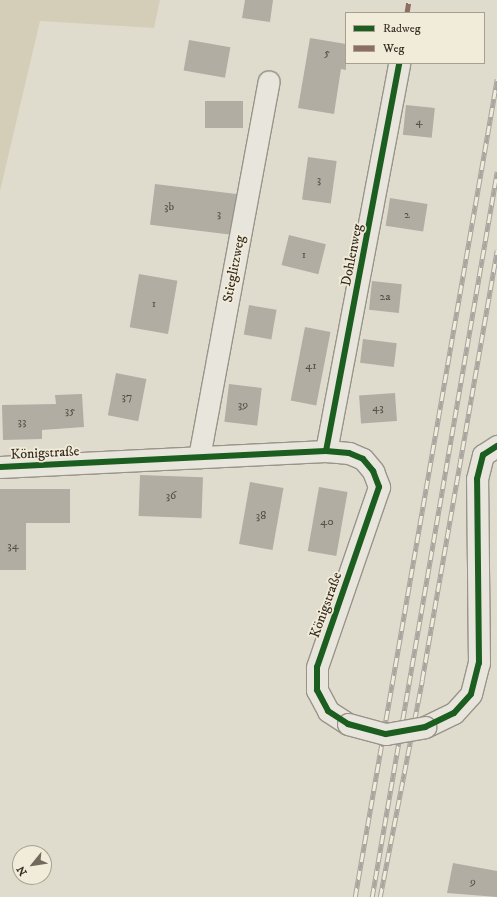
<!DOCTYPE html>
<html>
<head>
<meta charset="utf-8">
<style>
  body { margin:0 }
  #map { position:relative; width:497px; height:897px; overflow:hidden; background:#e0dccd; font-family:"IM FELL DW Pica",serif }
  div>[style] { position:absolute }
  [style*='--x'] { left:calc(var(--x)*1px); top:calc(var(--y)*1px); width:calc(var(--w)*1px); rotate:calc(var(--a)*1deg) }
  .green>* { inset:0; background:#d4ceb9 }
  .building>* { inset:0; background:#b1ada3; transform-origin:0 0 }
  .roads { filter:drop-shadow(1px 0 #98948a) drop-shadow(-1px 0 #98948a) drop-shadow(0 1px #98948a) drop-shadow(0 -1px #98948a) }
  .minor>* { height:21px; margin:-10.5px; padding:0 10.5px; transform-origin:10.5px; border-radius:10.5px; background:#e8e5dd }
  .rail>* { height:4.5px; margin-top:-2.25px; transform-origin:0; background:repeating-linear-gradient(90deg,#f0ecd9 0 9px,#aaa69f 0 18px); box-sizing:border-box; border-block:1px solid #aaa69f }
  .bridges { filter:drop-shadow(1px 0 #98948a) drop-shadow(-1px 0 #98948a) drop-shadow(0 1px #98948a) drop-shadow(0 -1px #98948a) }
  .minor-bridge>* { height:21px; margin:-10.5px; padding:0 10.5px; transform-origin:10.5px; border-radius:10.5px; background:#e8e5dd }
  .quiet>* { height:5px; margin-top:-2.5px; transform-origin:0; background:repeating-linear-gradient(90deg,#8d6e63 0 10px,transparent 0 15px) }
  .cycleway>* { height:6px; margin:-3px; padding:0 3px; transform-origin:3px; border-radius:3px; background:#1b5e20 }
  span { translate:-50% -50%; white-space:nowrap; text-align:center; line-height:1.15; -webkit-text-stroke:3.5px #f0ecd9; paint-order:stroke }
  .number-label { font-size:12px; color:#574d43 }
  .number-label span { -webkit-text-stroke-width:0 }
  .street-label { font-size:14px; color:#392d23 }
  .legend { position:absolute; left:345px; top:12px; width:140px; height:52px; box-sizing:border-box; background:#f0ecd9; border:1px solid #a7a090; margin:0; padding:5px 7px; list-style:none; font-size:12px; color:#392d23 }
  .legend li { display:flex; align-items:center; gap:8px; height:20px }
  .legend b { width:20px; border:1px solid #a7a090 }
  .north { position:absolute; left:12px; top:845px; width:40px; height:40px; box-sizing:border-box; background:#f0ecd9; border:1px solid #a7a090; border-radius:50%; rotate:240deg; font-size:11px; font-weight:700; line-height:16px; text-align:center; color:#392d23 }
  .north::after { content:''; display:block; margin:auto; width:14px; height:18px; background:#736a5e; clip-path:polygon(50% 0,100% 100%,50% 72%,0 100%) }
</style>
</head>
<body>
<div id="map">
  <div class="green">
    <div style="clip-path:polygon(0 0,160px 0,154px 28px,40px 21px,0 191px)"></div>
  </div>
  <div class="building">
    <div style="clip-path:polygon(245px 0,273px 0,270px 22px,242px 18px)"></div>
    <div style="clip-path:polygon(310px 38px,346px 44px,346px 70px,341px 69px,334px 114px,298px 108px)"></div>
    <div style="left:189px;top:40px;width:42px;height:31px;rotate:10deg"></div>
    <div style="left:205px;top:101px;width:38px;height:27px"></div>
    <div style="left:406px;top:105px;width:29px;height:30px;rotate:6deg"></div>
    <div style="left:308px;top:157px;width:29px;height:43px;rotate:8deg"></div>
    <div style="left:155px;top:184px;width:82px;height:41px;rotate:7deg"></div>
    <div style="left:390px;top:198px;width:38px;height:28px;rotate:9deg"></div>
    <div style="left:289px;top:235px;width:38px;height:31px;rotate:14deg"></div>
    <div style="left:139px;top:274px;width:39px;height:54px;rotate:10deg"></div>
    <div style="left:372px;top:281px;width:30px;height:29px;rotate:6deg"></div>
    <div style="left:249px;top:305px;width:28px;height:30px;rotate:10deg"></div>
    <div style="left:305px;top:327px;width:26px;height:75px;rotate:11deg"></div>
    <div style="left:363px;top:339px;width:34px;height:24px;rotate:7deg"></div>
    <div style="left:116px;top:373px;width:31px;height:43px;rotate:11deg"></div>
    <div style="left:229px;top:384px;width:33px;height:38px;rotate:7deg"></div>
    <div style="left:395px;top:393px;width:28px;height:36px;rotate:86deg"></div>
    <div style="clip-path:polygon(82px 394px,84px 427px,42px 430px,42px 439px,3px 440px,2px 405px,56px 404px,55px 395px)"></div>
    <div style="left:140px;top:475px;width:63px;height:41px;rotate:2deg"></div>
    <div style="left:250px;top:482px;width:34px;height:63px;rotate:10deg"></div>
    <div style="left:319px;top:487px;width:29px;height:65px;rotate:10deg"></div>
    <div style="clip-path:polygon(0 489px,70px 489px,70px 523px,26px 523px,26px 570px,0 570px)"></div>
    <div style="clip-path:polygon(453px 863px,497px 871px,497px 897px,447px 893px)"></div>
  </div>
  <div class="roads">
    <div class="minor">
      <div style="--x:326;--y:451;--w:395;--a:-79.3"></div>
      <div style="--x:199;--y:457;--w:382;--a:-79.5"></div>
      <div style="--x:0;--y:467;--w:326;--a:-2.8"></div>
      <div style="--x:326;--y:451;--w:23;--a:5"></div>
      <div style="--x:349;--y:453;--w:15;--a:23"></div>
      <div style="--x:363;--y:459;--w:16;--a:50"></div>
      <div style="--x:373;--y:471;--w:17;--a:69"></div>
      <div style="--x:379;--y:487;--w:190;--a:109"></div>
      <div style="--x:317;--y:667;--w:23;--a:90"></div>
      <div style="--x:317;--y:690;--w:24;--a:62"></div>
      <div style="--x:328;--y:711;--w:24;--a:33"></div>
      <div style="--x:425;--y:727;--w:32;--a:-26"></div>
      <div style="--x:454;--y:713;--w:25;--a:-48"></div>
      <div style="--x:471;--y:694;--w:32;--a:-76"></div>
      <div style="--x:479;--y:663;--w:184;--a:-90.6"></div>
      <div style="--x:477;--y:479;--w:25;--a:-76"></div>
      <div style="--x:483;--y:455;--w:17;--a:-33"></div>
    </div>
  </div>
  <div class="rail">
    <div style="--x:355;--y:897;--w:830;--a:-80.15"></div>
    <div style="--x:372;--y:897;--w:736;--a:-80.22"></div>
    <div style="--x:380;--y:897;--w:221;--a:-79"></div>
    <div style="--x:422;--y:680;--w:436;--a:-80.1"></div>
  </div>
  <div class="bridges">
    <div class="minor-bridge">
      <div style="--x:348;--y:724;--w:39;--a:15"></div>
      <div style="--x:386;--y:734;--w:40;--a:-10"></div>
    </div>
  </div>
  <div class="quiet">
    <div style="--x:407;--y:13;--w:13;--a:-81"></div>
  </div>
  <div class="cycleway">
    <div style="--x:326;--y:451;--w:395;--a:-79.3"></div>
    <div style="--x:0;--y:467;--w:326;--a:-2.8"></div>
    <div style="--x:326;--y:451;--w:23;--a:5"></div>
    <div style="--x:349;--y:453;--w:15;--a:23"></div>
    <div style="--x:363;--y:459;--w:16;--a:50"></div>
    <div style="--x:373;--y:471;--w:17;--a:69"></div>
    <div style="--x:379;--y:487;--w:190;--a:109"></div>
    <div style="--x:317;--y:667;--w:23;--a:90"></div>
    <div style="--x:317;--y:690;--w:24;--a:62"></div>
    <div style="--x:328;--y:711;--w:24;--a:33"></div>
    <div style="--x:348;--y:724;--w:39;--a:15"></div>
    <div style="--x:386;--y:734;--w:40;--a:-10"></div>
    <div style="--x:425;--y:727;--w:32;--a:-26"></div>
    <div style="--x:454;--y:713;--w:25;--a:-48"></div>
    <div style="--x:471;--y:694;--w:32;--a:-76"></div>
    <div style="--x:479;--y:663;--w:184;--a:-90.6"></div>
    <div style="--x:477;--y:479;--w:25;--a:-76"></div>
    <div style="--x:483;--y:455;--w:17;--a:-33"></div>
  </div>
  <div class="number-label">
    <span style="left:327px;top:53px">5</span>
    <span style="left:419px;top:122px">4</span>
    <span style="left:319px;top:180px">3</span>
    <span style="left:169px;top:207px">3b</span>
    <span style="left:219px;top:214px">3</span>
    <span style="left:407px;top:215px">2</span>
    <span style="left:304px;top:255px">1</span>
    <span style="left:385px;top:297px">2a</span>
    <span style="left:154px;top:304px">1</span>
    <span style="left:311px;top:366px">41</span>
    <span style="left:127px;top:397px">37</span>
    <span style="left:243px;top:405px">39</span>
    <span style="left:378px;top:408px">43</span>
    <span style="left:70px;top:411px">35</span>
    <span style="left:22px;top:422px">33</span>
    <span style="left:171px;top:496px">36</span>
    <span style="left:261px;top:516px">38</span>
    <span style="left:327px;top:522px">40</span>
    <span style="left:13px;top:546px">34</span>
    <span style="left:473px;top:882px">9</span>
  </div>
  <div class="street-label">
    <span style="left:352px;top:255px;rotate:-79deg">Dohlenweg</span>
    <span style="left:234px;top:269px;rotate:-79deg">Stieglitzweg</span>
    <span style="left:45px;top:453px;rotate:-3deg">Königstraße</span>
    <span style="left:326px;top:605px;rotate:-70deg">Königstraße</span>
  </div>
  <ul class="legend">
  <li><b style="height:5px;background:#1b5e20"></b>Radweg</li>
  <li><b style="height:5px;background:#8d6e63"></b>Weg</li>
  </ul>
  <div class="north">N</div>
</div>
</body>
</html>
